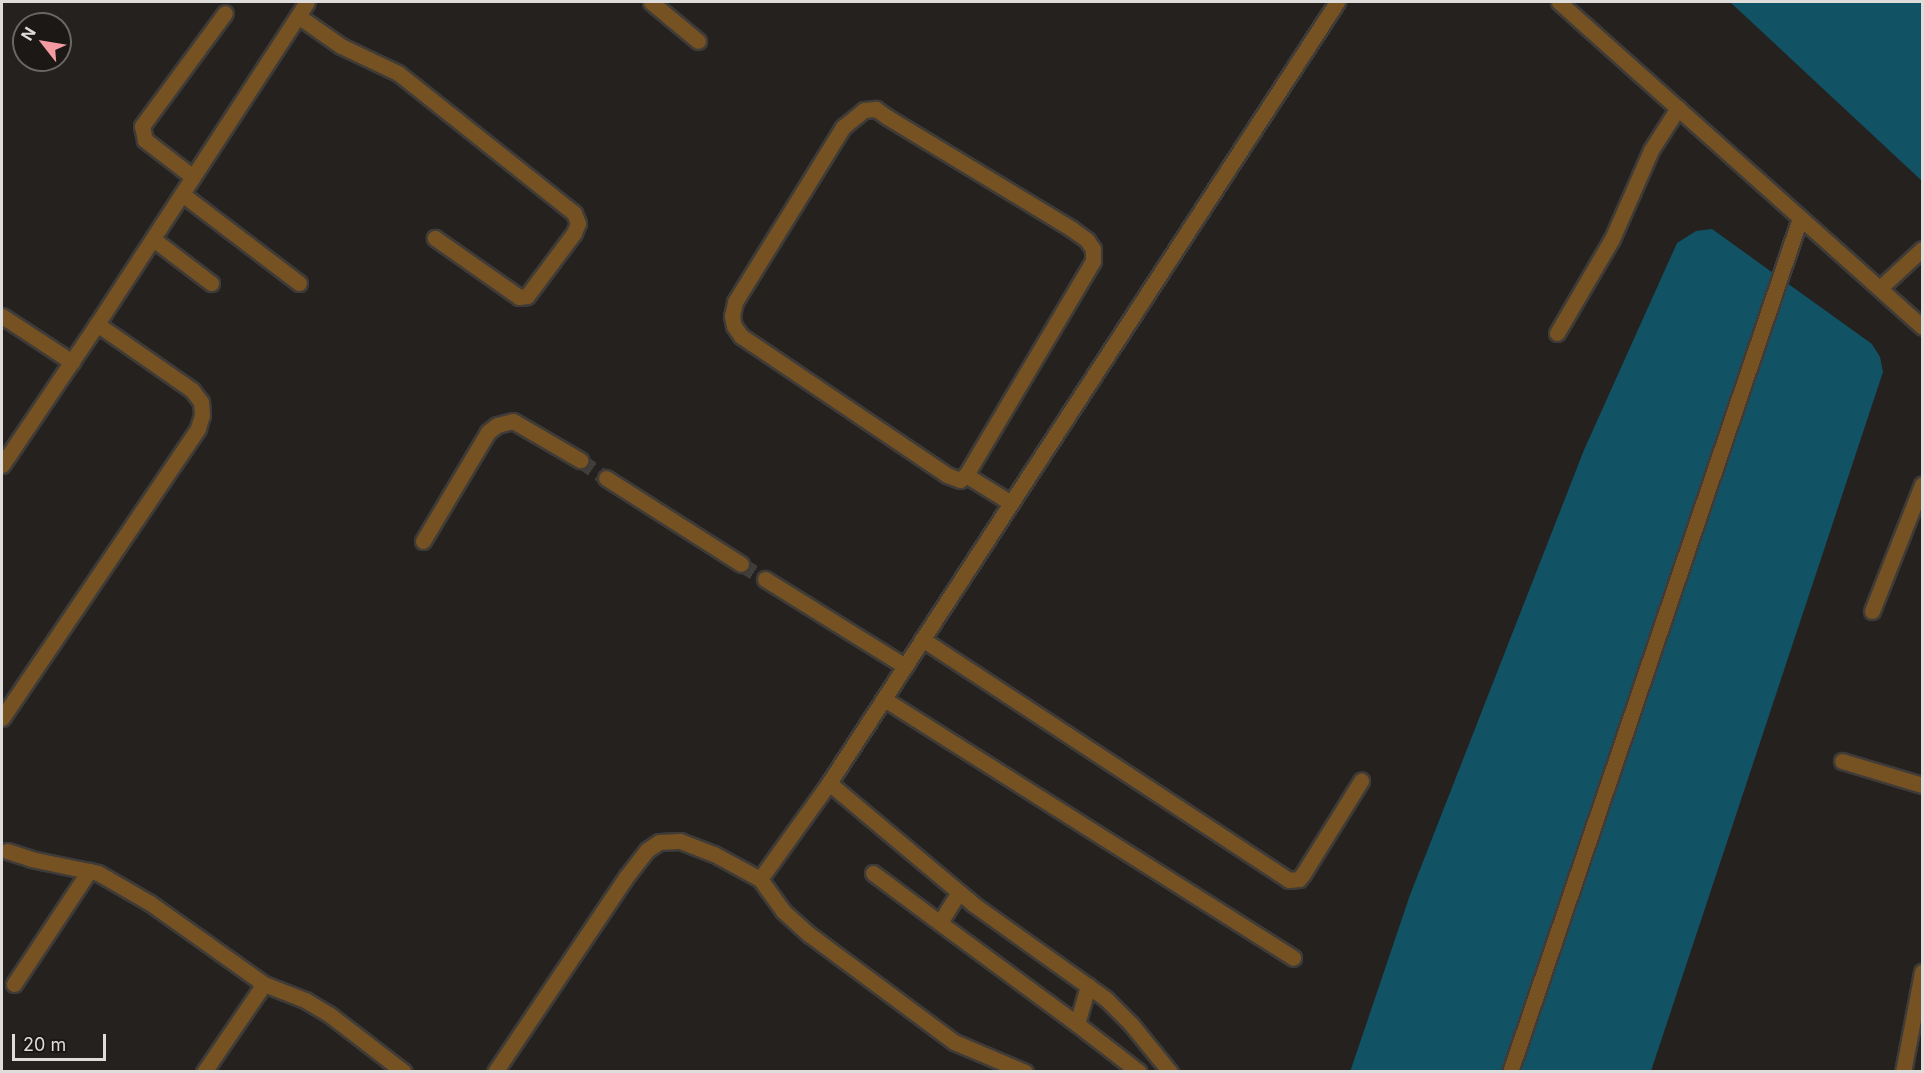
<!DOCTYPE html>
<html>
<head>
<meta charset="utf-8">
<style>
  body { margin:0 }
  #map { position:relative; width:1924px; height:1073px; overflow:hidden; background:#24211e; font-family:Inter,sans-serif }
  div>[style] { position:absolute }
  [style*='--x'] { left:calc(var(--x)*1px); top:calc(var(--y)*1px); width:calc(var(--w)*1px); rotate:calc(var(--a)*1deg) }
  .water>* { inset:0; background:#125265 }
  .minor-tunnel>* { height:15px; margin-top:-7.5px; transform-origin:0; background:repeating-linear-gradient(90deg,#403d3a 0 15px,transparent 0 23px) }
  .roads { filter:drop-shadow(2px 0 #3e3b38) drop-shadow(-2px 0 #3e3b38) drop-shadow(0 2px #3e3b38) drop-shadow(0 -2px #3e3b38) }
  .minor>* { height:15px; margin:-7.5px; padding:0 7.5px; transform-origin:7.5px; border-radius:7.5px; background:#765223 }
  span { translate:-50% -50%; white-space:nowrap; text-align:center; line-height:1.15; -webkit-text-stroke:4.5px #1b1815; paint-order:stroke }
  .frame { position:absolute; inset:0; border:3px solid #dfdddb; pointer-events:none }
  .north { position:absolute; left:12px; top:12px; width:60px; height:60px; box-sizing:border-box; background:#1b1815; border:2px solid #696764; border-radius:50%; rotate:301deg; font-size:16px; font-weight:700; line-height:24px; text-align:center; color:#dfdddb }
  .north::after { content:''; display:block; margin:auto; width:21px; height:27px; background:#f49aa1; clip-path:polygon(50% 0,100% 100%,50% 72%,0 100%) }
  .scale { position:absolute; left:12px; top:1034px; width:94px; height:27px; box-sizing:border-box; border:3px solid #dfdddb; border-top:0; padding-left:8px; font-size:18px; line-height:21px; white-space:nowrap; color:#dfdddb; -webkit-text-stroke:4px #1b1815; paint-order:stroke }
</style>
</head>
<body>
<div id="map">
  <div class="water">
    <div style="clip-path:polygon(1730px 2px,1922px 2px,1922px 181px)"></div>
    <div style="clip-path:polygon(1712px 229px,1872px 344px,1880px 357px,1883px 372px,1651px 1071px,1350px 1072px,1410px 895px,1584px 450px,1677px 243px,1696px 231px)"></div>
  </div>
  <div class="minor-tunnel">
    <div style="--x:580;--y:460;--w:32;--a:35"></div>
    <div style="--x:741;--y:564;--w:28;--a:32"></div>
  </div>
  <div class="roads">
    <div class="minor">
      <div style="--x:651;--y:2;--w:61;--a:39.7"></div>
      <div style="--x:1559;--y:2;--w:487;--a:41.8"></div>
      <div style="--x:298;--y:16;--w:52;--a:34.9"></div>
      <div style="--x:341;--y:46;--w:63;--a:25.3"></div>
      <div style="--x:398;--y:73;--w:225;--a:38.5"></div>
      <div style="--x:574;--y:213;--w:11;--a:68"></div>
      <div style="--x:578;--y:223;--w:11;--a:112"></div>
      <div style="--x:574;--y:233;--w:79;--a:126.7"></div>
      <div style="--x:527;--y:296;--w:8;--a:173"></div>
      <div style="--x:519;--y:297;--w:103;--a:-144.9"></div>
      <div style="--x:193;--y:177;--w:61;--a:-142.4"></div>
      <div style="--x:145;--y:140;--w:14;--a:-102"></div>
      <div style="--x:142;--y:126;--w:140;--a:-53.7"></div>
      <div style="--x:182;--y:194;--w:147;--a:37.3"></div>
      <div style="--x:153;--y:239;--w:73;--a:37.2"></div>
      <div style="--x:1880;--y:288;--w:57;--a:-42.9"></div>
      <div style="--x:2;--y:316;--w:84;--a:33.3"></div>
      <div style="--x:1557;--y:333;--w:109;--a:-59.7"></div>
      <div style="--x:1612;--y:239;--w:97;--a:-66.3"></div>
      <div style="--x:1651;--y:150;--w:50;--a:-57.3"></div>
      <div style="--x:2;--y:465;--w:170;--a:-56"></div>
      <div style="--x:97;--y:324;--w:384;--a:-56.9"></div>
      <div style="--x:966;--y:475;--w:249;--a:-59.3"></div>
      <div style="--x:1093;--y:261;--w:12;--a:-90"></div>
      <div style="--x:1093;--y:249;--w:11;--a:-124"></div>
      <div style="--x:1087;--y:240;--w:19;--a:-144"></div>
      <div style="--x:1072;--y:229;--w:216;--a:-148.8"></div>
      <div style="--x:887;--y:117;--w:14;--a:-144"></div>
      <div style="--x:876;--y:109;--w:12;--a:175"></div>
      <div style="--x:864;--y:110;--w:27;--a:141"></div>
      <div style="--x:843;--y:127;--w:206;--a:121.7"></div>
      <div style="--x:735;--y:302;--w:14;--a:102"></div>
      <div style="--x:732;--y:316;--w:10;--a:79"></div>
      <div style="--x:734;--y:326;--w:12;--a:55"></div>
      <div style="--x:741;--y:336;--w:249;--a:34"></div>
      <div style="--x:947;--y:475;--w:14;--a:21"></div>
      <div style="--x:960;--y:480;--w:8;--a:-40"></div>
      <div style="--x:966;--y:475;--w:53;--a:31.9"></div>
      <div style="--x:606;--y:478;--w:160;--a:32.5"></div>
      <div style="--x:423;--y:541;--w:127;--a:-59.2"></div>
      <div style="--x:488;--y:432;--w:11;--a:-38"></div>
      <div style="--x:497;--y:425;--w:16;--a:-14"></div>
      <div style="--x:513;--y:421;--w:78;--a:30.2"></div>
      <div style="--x:765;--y:579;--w:165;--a:31.9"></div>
      <div style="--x:1872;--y:611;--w:136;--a:-68.4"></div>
      <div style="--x:922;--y:639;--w:439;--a:33.3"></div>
      <div style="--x:1289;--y:880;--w:10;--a:-6"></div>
      <div style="--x:1299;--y:879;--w:6;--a:-51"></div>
      <div style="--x:1303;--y:874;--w:110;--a:-58.1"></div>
      <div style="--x:884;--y:699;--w:484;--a:32.3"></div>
      <div style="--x:2;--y:718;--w:350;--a:-55.9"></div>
      <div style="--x:198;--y:428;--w:14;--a:-73"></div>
      <div style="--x:202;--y:415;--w:13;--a:-94"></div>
      <div style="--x:201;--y:402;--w:15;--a:-127"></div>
      <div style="--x:192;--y:390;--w:116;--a:-145.2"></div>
      <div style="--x:1842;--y:761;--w:84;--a:16.7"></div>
      <div style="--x:829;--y:783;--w:188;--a:40"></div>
      <div style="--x:973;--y:904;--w:163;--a:35.5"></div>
      <div style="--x:1106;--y:999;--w:35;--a:45"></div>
      <div style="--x:1131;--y:1024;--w:62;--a:50.9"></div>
      <div style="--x:7;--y:851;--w:25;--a:18"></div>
      <div style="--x:31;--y:859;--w:68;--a:11.8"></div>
      <div style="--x:98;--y:873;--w:60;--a:30"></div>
      <div style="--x:150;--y:903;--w:140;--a:35.4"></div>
      <div style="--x:264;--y:984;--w:107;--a:124.3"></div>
      <div style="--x:873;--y:873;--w:84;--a:36.7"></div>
      <div style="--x:760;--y:879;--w:39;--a:54"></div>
      <div style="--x:783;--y:911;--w:36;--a:42"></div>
      <div style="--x:810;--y:935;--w:179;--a:36.6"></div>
      <div style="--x:954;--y:1042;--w:77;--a:22.9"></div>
      <div style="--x:959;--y:892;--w:36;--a:122"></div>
      <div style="--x:940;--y:923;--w:170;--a:36.4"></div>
      <div style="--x:1077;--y:1024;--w:40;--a:-74"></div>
      <div style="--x:14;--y:984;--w:136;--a:-56.4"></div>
      <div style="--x:264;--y:984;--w:44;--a:21.3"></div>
      <div style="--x:305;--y:1000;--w:29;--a:31"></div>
      <div style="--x:330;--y:1015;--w:93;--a:37.6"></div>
      <div style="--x:1077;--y:1024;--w:78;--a:37.7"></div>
      <div style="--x:495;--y:1072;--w:235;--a:-56.1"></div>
      <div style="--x:626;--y:877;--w:34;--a:-52"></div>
      <div style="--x:647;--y:850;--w:14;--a:-34"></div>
      <div style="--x:659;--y:842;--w:21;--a:-3"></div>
      <div style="--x:680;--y:841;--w:36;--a:21"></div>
      <div style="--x:714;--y:854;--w:52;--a:28.5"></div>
      <div style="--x:760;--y:879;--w:118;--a:-54.3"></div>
      <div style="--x:829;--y:783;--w:932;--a:-56.96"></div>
      <div style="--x:1510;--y:1072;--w:902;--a:-71.24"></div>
      <div style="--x:1903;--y:1072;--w:102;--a:-79.2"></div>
    </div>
  </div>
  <div class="frame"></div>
  <div class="north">N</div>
  <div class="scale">20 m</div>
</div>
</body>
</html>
